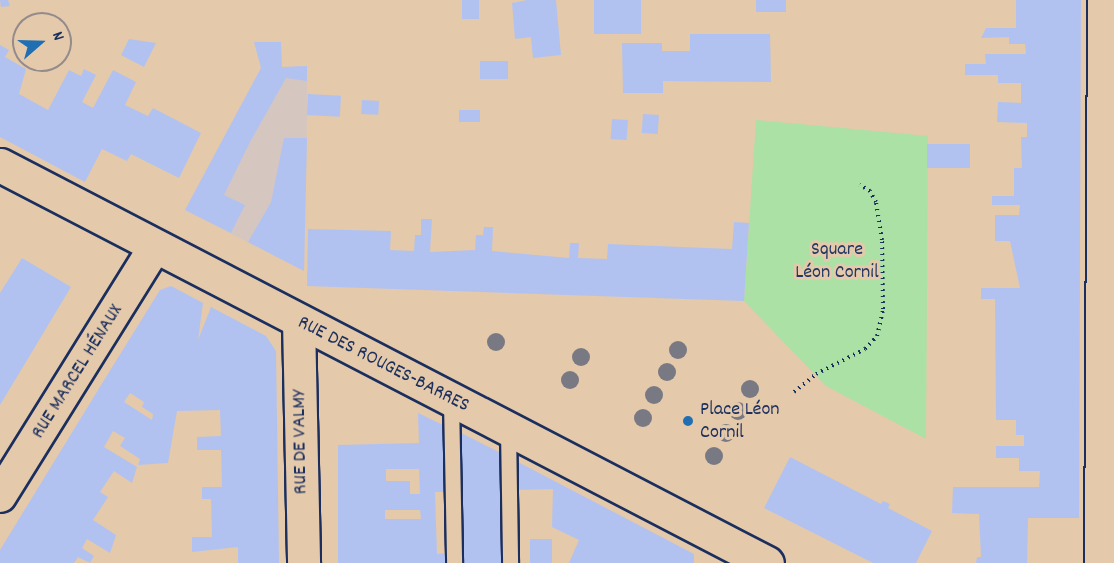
<!DOCTYPE html>
<html>
<head>
<meta charset="utf-8">
<style>
  body { margin:0 }
  #map { position:relative; width:1114px; height:563px; overflow:hidden; background:#e4c9ab; font-family:Dekko,sans-serif }
  div>[style] { position:absolute }
  [style*='--x'] { left:calc(var(--x)*1px); top:calc(var(--y)*1px); width:calc(var(--w)*1px); rotate:calc(var(--a)*1deg) }
  .built>* { inset:0; background:#d5c7c0 }
  .green>* { inset:0; background:#abe1a4 }
  .building>* { inset:0; background:#b1c2f1; transform-origin:0 0 }
  .path>* { height:4px; margin-top:-2px; transform-origin:0; background:repeating-linear-gradient(90deg,#1b2f5e 0 1.5px,transparent 0 6px) }
  .roads { filter:drop-shadow(2px 0 #1b2f5e) drop-shadow(-2px 0 #1b2f5e) drop-shadow(0 2px #1b2f5e) drop-shadow(0 -2px #1b2f5e) }
  .service>* { height:15px; margin:-7.5px; padding:0 7.5px; transform-origin:7.5px; border-radius:7.5px; background:#e4c9ab }
  .minor>* { height:32px; margin:-16px; padding:0 16px; transform-origin:16px; border-radius:16px; background:#e4c9ab }
  .tertiary>* { height:33px; margin:-16.5px; padding:0 16.5px; transform-origin:16.5px; border-radius:16.5px; background:#e4c9ab }
  .trees>* { width:18px; height:18px; margin:-9px; border-radius:50%; background:#797983 }
  .dots>* { width:16px; height:16px; translate:-50% -50%; box-sizing:border-box; border:3px solid #e4c9ab; border-radius:50% }
  span { translate:-50% -50%; white-space:nowrap; text-align:center; line-height:1.15; -webkit-text-stroke:6px #e4c9ab; paint-order:stroke }
  .park-label { font-size:20px; color:#223862 }
  .street-label { font-size:20px; color:#1b2f5e }
  .poi-label { font-size:20px; color:#1b2f5e }
  .left { translate:0 -50%; text-align:left }
  .north { position:absolute; left:12px; top:12px; width:60px; height:60px; box-sizing:border-box; background:#e4c9ab; border:2px solid #948b8c; border-radius:50%; rotate:70deg; font-size:16px; font-weight:700; line-height:24px; text-align:center; color:#1b2f5e }
  .north::after { content:''; display:block; margin:auto; width:21px; height:27px; background:#1f6fb2; clip-path:polygon(50% 0,100% 100%,50% 72%,0 100%) }
</style>
</head>
<body>
<div id="map">
  <div class="built">
    <div style="clip-path:polygon(307px 66px,307px 115px,304px 271px,185px 210px,261px 68px)"></div>
  </div>
  <div class="green">
    <div style="clip-path:polygon(756px 120px,928px 136px,926px 439px,826px 386px,744px 301px)"></div>
  </div>
  <div class="building">
    <div style="clip-path:polygon(0 0,8px 0,10px 6px,1px 7px)"></div>
    <div style="left:462px;top:0;width:17px;height:19px"></div>
    <div style="clip-path:polygon(527px 0,556px 0,561px 55px,533px 58px,531px 37px,515px 39px,512px 3px)"></div>
    <div style="left:594px;top:0;width:47px;height:34px"></div>
    <div style="left:756px;top:0;width:30px;height:12px"></div>
    <div style="clip-path:polygon(1016px 0,1081px 0,1079px 518px,1028px 518px,1027px 563px,976px 563px,977px 557px,981px 557px,979px 514px,952px 513px,953px 487px,1039px 487px,1040px 471px,1019px 471px,1019px 458px,996px 458px,996px 446px,1024px 446px,1024px 435px,1016px 435px,1016px 420px,996px 420px,995px 299px,981px 299px,981px 288px,1020px 288px,1010px 241px,995px 241px,995px 215px,1019px 215px,1020px 205px,992px 205px,992px 196px,1014px 196px,1014px 168px,1022px 168px,1021px 137px,1027px 137px,1027px 123px,997px 122px,998px 102px,1021px 103px,1021px 83px,998px 83px,998px 75px,965px 75px,965px 64px,986px 64px,985px 54px,1026px 54px,1025px 44px,1009px 44px,1009px 37px,981px 38px,986px 28px,1016px 28px)"></div>
    <div style="clip-path:polygon(690px 34px,770px 34px,771px 82px,663px 81px,663px 93px,623px 93px,622px 43px,662px 43px,662px 51px,690px 51px)"></div>
    <div style="clip-path:polygon(129px 39px,156px 43px,144px 67px,121px 55px)"></div>
    <div style="clip-path:polygon(254px 42px,281px 42px,282px 67px,307px 66px,307px 81px,286px 78px,249px 144px,224px 195px,245px 205px,231px 233px,185px 210px,261px 68px)"></div>
    <div style="clip-path:polygon(0 45px,9px 50px,5px 57px,26px 69px,19px 94px,48px 110px,69px 70px,81px 76px,84px 69px,96px 75px,82px 102px,93px 108px,113px 70px,136px 82px,125px 105px,148px 116px,153px 108px,201px 133px,179px 178px,131px 154px,127px 161px,102px 149px,85px 182px,0 137px)"></div>
    <div style="left:480px;top:61px;width:28px;height:18px"></div>
    <div style="left:308px;top:94px;width:33px;height:21px;rotate:3deg"></div>
    <div style="left:362px;top:100px;width:17px;height:14px;rotate:3deg"></div>
    <div style="left:459px;top:110px;width:21px;height:12px"></div>
    <div style="left:643px;top:114px;width:16px;height:19px;rotate:4deg"></div>
    <div style="left:612px;top:119px;width:16px;height:20px;rotate:4deg"></div>
    <div style="clip-path:polygon(284px 138px,307px 138px,304px 271px,248px 242px,271px 202px)"></div>
    <div style="left:927px;top:144px;width:43px;height:24px"></div>
    <div style="clip-path:polygon(421px 219px,432px 219px,430px 252px,475px 250px,476px 235px,483px 235px,484px 227px,493px 227px,492px 251px,569px 258px,570px 243px,579px 243px,578px 258px,607px 259px,608px 244px,732px 249px,734px 222px,749px 223px,744px 301px,307px 286px,308px 229px,391px 231px,390px 250px,414px 251px,415px 235px,421px 235px)"></div>
    <div style="clip-path:polygon(22px 258px,71px 287px,0 405px,0 293px)"></div>
    <div style="clip-path:polygon(evenodd,171px 286px,203px 303px,198px 340px,211px 307px,266px 336px,276px 351px,279px 563px,238px 563px,238px 547px,192px 552px,192px 537px,212px 537px,211px 499px,202px 499px,202px 487px,222px 487px,221px 450px,197px 450px,197px 437px,221px 436px,220px 410px,177px 411px,168px 463px,138px 465px,140px 459px,120px 446px,125px 438px,113px 431px,104px 447px,137px 467px,132px 483px,114px 471px,100px 492px,108px 497px,93px 520px,116px 535px,110px 553px,87px 539px,82px 548px,94px 556px,90px 563px,78px 557px,74px 563px,0 563px,0 550px,106px 377px,160px 290px,171px 286px,130px 393px,144px 402px,142px 407px,153px 414px,152px 420px,124px 402px,130px 393px)"></div>
    <div style="clip-path:polygon(evenodd,418px 413px,447px 427px,448px 492px,435px 492px,437px 554px,451px 553px,451px 563px,338px 563px,338px 445px,419px 443px,418px 413px,386px 469px,419px 469px,420px 494px,410px 494px,410px 481px,386px 481px,386px 469px,418px 413px,385px 510px,420px 510px,421px 519px,385px 519px,385px 510px)"></div>
    <div style="clip-path:polygon(457px 431px,505px 455px,507px 563px,459px 563px)"></div>
    <div style="clip-path:polygon(790px 457px,881px 504px,883px 501px,890px 504px,888px 508px,932px 531px,916px 563px,873px 563px,764px 508px)"></div>
    <div style="clip-path:polygon(518px 462px,694px 554px,694px 563px,569px 563px,579px 540px,552px 527px,553px 489px,518px 490px)"></div>
    <div style="left:530px;top:539px;width:22px;height:24px"></div>
  </div>
  <div class="path">
    <div style="--x:794;--y:392;--w:28;--a:-39"></div>
    <div style="--x:816;--y:374;--w:55;--a:-27"></div>
    <div style="--x:865;--y:349;--w:18;--a:-47"></div>
    <div style="--x:877;--y:336;--w:28;--a:-77"></div>
    <div style="--x:883;--y:309;--w:69;--a:-90.8"></div>
    <div style="--x:882;--y:240;--w:38;--a:-99"></div>
    <div style="--x:876;--y:202;--w:13;--a:-119"></div>
    <div style="--x:870;--y:191;--w:12;--a:-149"></div>
  </div>
  <div class="roads">
    <div class="service">
      <div style="--x:451;--y:400;--w:163;--a:88.9"></div>
      <div style="--x:508;--y:429;--w:134;--a:89.1"></div>
    </div>
    <div class="minor">
      <div style="--x:299;--y:321;--w:242;--a:88.8"></div>
      <div style="--x:0;--y:496;--w:293;--a:-58.1"></div>
      <div style="--x:1101;--y:563;--w:563;--a:-89.69"></div>
    </div>
    <div class="tertiary">
      <div style="--x:0;--y:165;--w:864;--a:27.43"></div>
    </div>
  </div>
  <div class="trees">
    <div style="left:496px;top:342px"></div>
    <div style="left:678px;top:350px"></div>
    <div style="left:581px;top:357px"></div>
    <div style="left:667px;top:372px"></div>
    <div style="left:570px;top:380px"></div>
    <div style="left:750px;top:389px"></div>
    <div style="left:654px;top:395px"></div>
    <div style="left:738px;top:411px"></div>
    <div style="left:643px;top:418px"></div>
    <div style="left:726px;top:433px"></div>
    <div style="left:714px;top:456px"></div>
  </div>
  <div class="dots">
    <div style="left:688px;top:421px;background:#1f6fb2"></div>
  </div>
  <div class="park-label">
    <span style="left:837px;top:262px">Square<br>Léon Cornil</span>
  </div>
  <div class="street-label">
    <span style="left:383px;top:365px;rotate:27deg">RUE DES ROUGES-BARRES</span>
    <span style="left:78px;top:372px;rotate:-58deg">RUE MARCEL HÉNAUX</span>
    <span style="left:301px;top:442px;rotate:-91deg">RUE DE VALMY</span>
  </div>
  <div class="poi-label">
    <span class="left" style="left:700px;top:422px">Place Léon<br>Cornil</span>
  </div>
  <div class="north">N</div>
</div>
</body>
</html>
